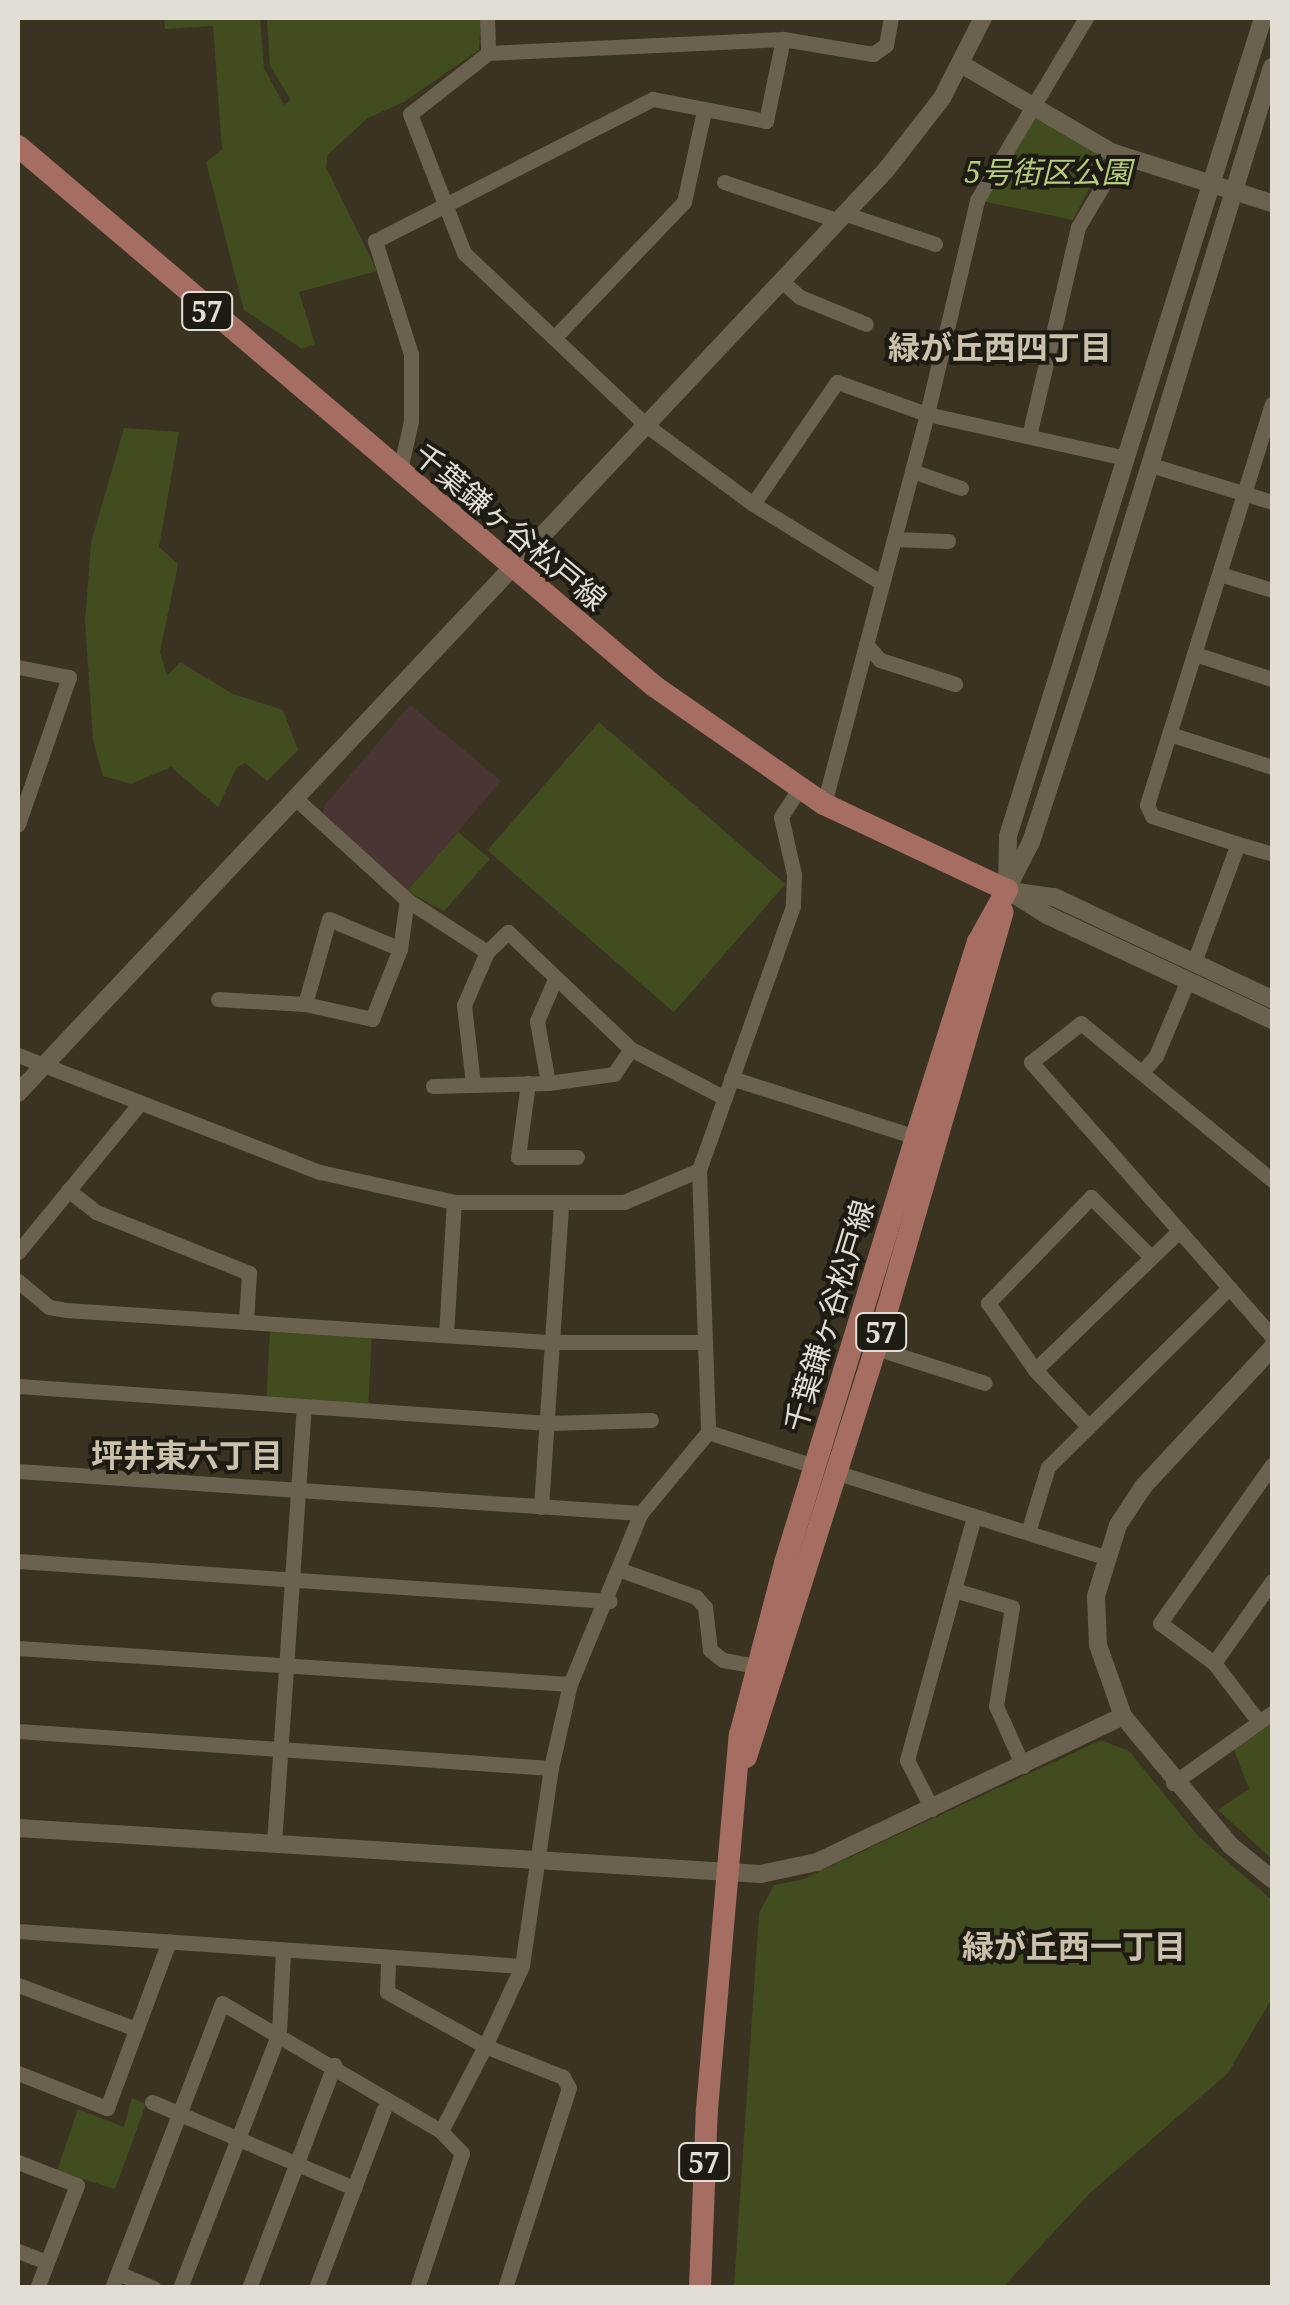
<!DOCTYPE html>
<html>
<head>
<meta charset="utf-8">
<style>
  body { margin:0 }
  #map { position:relative; width:1290px; height:2305px; overflow:hidden; background:#3a3321; font-family:"Noto Serif","Noto Sans JP",serif }
  div>[style] { position:absolute }
  [style*='--x'] { left:calc(var(--x)*1px); top:calc(var(--y)*1px); width:calc(var(--w)*1px); rotate:calc(var(--a)*1deg) }
  .education>* { inset:0; background:#4a3535 }
  .green>* { inset:0; background:#414d1e; transform-origin:0 0 }
  .minor>* { height:15px; margin:-7.5px; padding:0 7.5px; transform-origin:7.5px; border-radius:7.5px; background:#6a624f }
  .tertiary>* { height:18px; margin:-9px; padding:0 9px; transform-origin:9px; border-radius:9px; background:#6a624f }
  .primary>* { height:22px; margin:-11px; padding:0 11px; transform-origin:11px; border-radius:11px; background:#a66d62 }
  span { translate:-50% -50%; white-space:nowrap; text-align:center; line-height:1.15; -webkit-text-stroke:8px #1e1b13; paint-order:stroke }
  .shield-label span { padding:2px 8px; background:#1e1b13; border:2px solid; border-radius:8px; -webkit-text-stroke-width:0 }
  .shield-label { font-size:28px; color:#e3ded3; font-weight:700 }
  .park-label { font-size:30px; color:#b6cd7e; font-style:italic }
  .street-label { font-size:30px; color:#e3ded3 }
  .neighbourhood-label { font-size:32px; color:#cac1ac; font-weight:700 }
  .frame { position:absolute; inset:0; border:20px solid #e3ded3; pointer-events:none }
</style>
</head>
<body>
<div id="map">
  <div class="education">
    <div style="clip-path:polygon(410px 705px,501px 781px,407px 891px,323px 818px,324px 806px)"></div>
  </div>
  <div class="green">
    <div style="clip-path:polygon(164px 18px,260px 18px,264px 68px,284px 105px,291px 100px,270px 66px,267px 18px,481px 18px,479px 50px,404px 102px,368px 118px,328px 154px,326px 167px,377px 271px,299px 292px,315px 344px,302px 349px,244px 310px,206px 162px,222px 150px,213px 26px,165px 29px)"></div>
    <div style="clip-path:polygon(1033px 117px,1105px 158px,1073px 220px,982px 201px)"></div>
    <div style="clip-path:polygon(124px 428px,179px 432px,159px 547px,178px 564px,160px 652px,167px 676px,180px 662px,233px 694px,283px 710px,298px 750px,267px 781px,245px 763px,237px 767px,218px 807px,171px 767px,131px 784px,103px 776px,93px 740px,85px 621px,91px 543px)"></div>
    <div style="left:599px;top:722px;width:247px;height:170px;rotate:41deg"></div>
    <div style="clip-path:polygon(458px 832px,490px 859px,444px 911px,407px 891px)"></div>
    <div style="left:270px;top:1330px;width:102px;height:68px;rotate:3deg"></div>
    <div style="clip-path:polygon(1272px 1723px,1272px 1859px,1218px 1810px,1249px 1789px,1234px 1750px)"></div>
    <div style="clip-path:polygon(1101px 1740px,1129px 1751px,1199px 1837px,1272px 1900px,1272px 1998px,1228px 2073px,1090px 2193px,1003px 2287px,734px 2287px,759px 1913px,774px 1885px,801px 1880px)"></div>
    <div style="clip-path:polygon(132px 2098px,146px 2104px,115px 2189px,57px 2171px,78px 2109px,124px 2127px)"></div>
  </div>
  <div class="minor">
    <div style="--x:487;--y:18;--w:35;--a:88"></div>
    <div style="--x:724;--y:182;--w:121;--a:18.7"></div>
    <div style="--x:846;--y:214;--w:94;--a:18.6"></div>
    <div style="--x:782;--y:281;--w:24;--a:42"></div>
    <div style="--x:800;--y:297;--w:71;--a:22.2"></div>
    <div style="--x:554;--y:338;--w:188;--a:-46.3"></div>
    <div style="--x:684;--y:202;--w:93;--a:-77.6"></div>
    <div style="--x:1029;--y:436;--w:215;--a:-76.8"></div>
    <div style="--x:1078;--y:227;--w:84;--a:-59.2"></div>
    <div style="--x:1151;--y:465;--w:127;--a:17"></div>
    <div style="--x:912;--y:471;--w:52;--a:19.1"></div>
    <div style="--x:399;--y:474;--w:54;--a:-77.2"></div>
    <div style="--x:411;--y:421;--w:67;--a:-90"></div>
    <div style="--x:411;--y:354;--w:119;--a:-107.7"></div>
    <div style="--x:375;--y:241;--w:312;--a:-27.1"></div>
    <div style="--x:653;--y:99;--w:115;--a:11"></div>
    <div style="--x:766;--y:121;--w:84;--a:-78.3"></div>
    <div style="--x:753;--y:504;--w:148;--a:-55.5"></div>
    <div style="--x:837;--y:382;--w:96;--a:19.6"></div>
    <div style="--x:927;--y:414;--w:220;--a:-76.8"></div>
    <div style="--x:977;--y:200;--w:212;--a:-59.1"></div>
    <div style="--x:894;--y:539;--w:54;--a:2.1"></div>
    <div style="--x:1220;--y:574;--w:54;--a:17.1"></div>
    <div style="--x:882;--y:583;--w:151;--a:-148.5"></div>
    <div style="--x:753;--y:504;--w:133;--a:-143.6"></div>
    <div style="--x:646;--y:425;--w:250;--a:-136.6"></div>
    <div style="--x:464;--y:253;--w:149;--a:-111.2"></div>
    <div style="--x:410;--y:114;--w:99;--a:-38"></div>
    <div style="--x:488;--y:53;--w:295;--a:-2.7"></div>
    <div style="--x:783;--y:39;--w:91;--a:9.5"></div>
    <div style="--x:873;--y:54;--w:16;--a:-35"></div>
    <div style="--x:886;--y:45;--w:27;--a:-80"></div>
    <div style="--x:866;--y:644;--w:21;--a:49"></div>
    <div style="--x:880;--y:660;--w:79;--a:17.7"></div>
    <div style="--x:1195;--y:654;--w:81;--a:18"></div>
    <div style="--x:18;--y:667;--w:52;--a:11.1"></div>
    <div style="--x:69;--y:677;--w:156;--a:109.1"></div>
    <div style="--x:1170;--y:734;--w:107;--a:17.9"></div>
    <div style="--x:799;--y:789;--w:33;--a:123"></div>
    <div style="--x:781;--y:817;--w:58;--a:77.2"></div>
    <div style="--x:794;--y:874;--w:32;--a:92"></div>
    <div style="--x:793;--y:906;--w:280;--a:109.6"></div>
    <div style="--x:699;--y:1170;--w:262;--a:88"></div>
    <div style="--x:708;--y:1432;--w:111;--a:17.8"></div>
    <div style="--x:295;--y:798;--w:151;--a:42.3"></div>
    <div style="--x:407;--y:900;--w:95;--a:33"></div>
    <div style="--x:487;--y:952;--w:29;--a:-44"></div>
    <div style="--x:508;--y:932;--w:170;--a:43.6"></div>
    <div style="--x:631;--y:1049;--w:104;--a:27.6"></div>
    <div style="--x:824;--y:804;--w:403;--a:-75.2"></div>
    <div style="--x:927;--y:414;--w:204;--a:12.5"></div>
    <div style="--x:1238;--y:844;--w:35;--a:16"></div>
    <div style="--x:1194;--y:962;--w:126;--a:-69.6"></div>
    <div style="--x:1238;--y:844;--w:90;--a:-162"></div>
    <div style="--x:1152;--y:816;--w:12;--a:-114"></div>
    <div style="--x:1147;--y:805;--w:420;--a:-72.7"></div>
    <div style="--x:218;--y:999;--w:87;--a:3.3"></div>
    <div style="--x:305;--y:1004;--w:69;--a:12.6"></div>
    <div style="--x:372;--y:1019;--w:75;--a:-68.2"></div>
    <div style="--x:400;--y:949;--w:49;--a:-81.9"></div>
    <div style="--x:305;--y:1004;--w:88;--a:-74.2"></div>
    <div style="--x:329;--y:919;--w:77;--a:22.9"></div>
    <div style="--x:18;--y:1055;--w:324;--a:21.2"></div>
    <div style="--x:320;--y:1172;--w:137;--a:12.6"></div>
    <div style="--x:454;--y:1202;--w:170;--a:0"></div>
    <div style="--x:624;--y:1202;--w:82;--a:-23.1"></div>
    <div style="--x:1142;--y:1072;--w:21;--a:-49"></div>
    <div style="--x:1156;--y:1056;--w:82;--a:-67.2"></div>
    <div style="--x:731;--y:1078;--w:194;--a:17.7"></div>
    <div style="--x:528;--y:1083;--w:75;--a:97.7"></div>
    <div style="--x:518;--y:1157;--w:59;--a:0"></div>
    <div style="--x:548;--y:1083;--w:63;--a:-100.1"></div>
    <div style="--x:537;--y:1021;--w:46;--a:-66.8"></div>
    <div style="--x:473;--y:1084;--w:80;--a:-96.5"></div>
    <div style="--x:464;--y:1005;--w:58;--a:-66.5"></div>
    <div style="--x:433;--y:1086;--w:115;--a:-1.5"></div>
    <div style="--x:548;--y:1083;--w:67;--a:-7.8"></div>
    <div style="--x:614;--y:1074;--w:30;--a:-56"></div>
    <div style="--x:1272;--y:1180;--w:247;--a:-140.6"></div>
    <div style="--x:1081;--y:1023;--w:63;--a:142"></div>
    <div style="--x:1031;--y:1062;--w:365;--a:48.7"></div>
    <div style="--x:68;--y:1190;--w:36;--a:38"></div>
    <div style="--x:96;--y:1212;--w:165;--a:21.7"></div>
    <div style="--x:249;--y:1273;--w:49;--a:93.5"></div>
    <div style="--x:18;--y:1252;--w:193;--a:-50.7"></div>
    <div style="--x:18;--y:1281;--w:40;--a:40"></div>
    <div style="--x:49;--y:1307;--w:17;--a:10"></div>
    <div style="--x:66;--y:1310;--w:489;--a:3.8"></div>
    <div style="--x:554;--y:1342;--w:150;--a:0"></div>
    <div style="--x:446;--y:1335;--w:133;--a:-86.6"></div>
    <div style="--x:876;--y:1348;--w:114;--a:17.8"></div>
    <div style="--x:1035;--y:1370;--w:200;--a:-44"></div>
    <div style="--x:18;--y:1386;--w:532;--a:3.99"></div>
    <div style="--x:549;--y:1423;--w:102;--a:-1.7"></div>
    <div style="--x:1088;--y:1426;--w:77;--a:-133.4"></div>
    <div style="--x:1035;--y:1370;--w:82;--a:-125"></div>
    <div style="--x:988;--y:1303;--w:148;--a:-45.8"></div>
    <div style="--x:1091;--y:1197;--w:83;--a:45"></div>
    <div style="--x:18;--y:1471;--w:624;--a:3.86"></div>
    <div style="--x:838;--y:1473;--w:280;--a:17.5"></div>
    <div style="--x:541;--y:1507;--w:303;--a:-86.2"></div>
    <div style="--x:1028;--y:1532;--w:68;--a:-72.9"></div>
    <div style="--x:1048;--y:1467;--w:255;--a:-44.7"></div>
    <div style="--x:18;--y:1561;--w:593;--a:3.87"></div>
    <div style="--x:621;--y:1570;--w:80;--a:19.8"></div>
    <div style="--x:696;--y:1597;--w:13;--a:48"></div>
    <div style="--x:705;--y:1607;--w:43;--a:83.4"></div>
    <div style="--x:710;--y:1650;--w:16;--a:38"></div>
    <div style="--x:723;--y:1660;--w:35;--a:10"></div>
    <div style="--x:954;--y:1590;--w:60;--a:16.3"></div>
    <div style="--x:1012;--y:1607;--w:100;--a:99.2"></div>
    <div style="--x:996;--y:1706;--w:66;--a:65.8"></div>
    <div style="--x:18;--y:1648;--w:553;--a:3.73"></div>
    <div style="--x:1214;--y:1663;--w:100;--a:-54.7"></div>
    <div style="--x:1259;--y:1722;--w:74;--a:-127.3"></div>
    <div style="--x:1214;--y:1663;--w:67;--a:-143.5"></div>
    <div style="--x:1160;--y:1623;--w:194;--a:-54.7"></div>
    <div style="--x:18;--y:1731;--w:534;--a:3.97"></div>
    <div style="--x:1173;--y:1783;--w:121;--a:-35.3"></div>
    <div style="--x:932;--y:1809;--w:55;--a:-117"></div>
    <div style="--x:907;--y:1760;--w:253;--a:-74.6"></div>
    <div style="--x:274;--y:1844;--w:436;--a:-86.1"></div>
    <div style="--x:18;--y:1931;--w:505;--a:3.97"></div>
    <div style="--x:18;--y:1985;--w:126;--a:20.4"></div>
    <div style="--x:18;--y:2073;--w:96;--a:21.5"></div>
    <div style="--x:107;--y:2108;--w:178;--a:-69.6"></div>
    <div style="--x:152;--y:2102;--w:220;--a:23.1"></div>
    <div style="--x:18;--y:2162;--w:63;--a:21.3"></div>
    <div style="--x:77;--y:2185;--w:110;--a:111.2"></div>
    <div style="--x:18;--y:2251;--w:30;--a:21"></div>
    <div style="--x:118;--y:2273;--w:39;--a:23"></div>
    <div style="--x:112;--y:2288;--w:305;--a:-68.9"></div>
    <div style="--x:222;--y:2003;--w:254;--a:30.3"></div>
    <div style="--x:441;--y:2131;--w:96;--a:-62.6"></div>
    <div style="--x:485;--y:2046;--w:112;--a:-151.1"></div>
    <div style="--x:387;--y:1992;--w:35;--a:-88"></div>
    <div style="--x:180;--y:2288;--w:274;--a:-68.8"></div>
    <div style="--x:279;--y:2033;--w:83;--a:-87.2"></div>
    <div style="--x:249;--y:2288;--w:239;--a:-69.1"></div>
    <div style="--x:316;--y:2288;--w:191;--a:-69.2"></div>
    <div style="--x:417;--y:2288;--w:142;--a:-71.6"></div>
    <div style="--x:462;--y:2153;--w:30;--a:-134"></div>
    <div style="--x:505;--y:2288;--w:210;--a:-72.3"></div>
    <div style="--x:569;--y:2088;--w:13;--a:-119"></div>
    <div style="--x:563;--y:2077;--w:84;--a:-158.3"></div>
    <div style="--x:485;--y:2046;--w:88;--a:-65.2"></div>
    <div style="--x:522;--y:1966;--w:200;--a:-81.7"></div>
    <div style="--x:551;--y:1768;--w:86;--a:-77.3"></div>
    <div style="--x:570;--y:1684;--w:185;--a:-67.5"></div>
    <div style="--x:641;--y:1513;--w:105;--a:-50.4"></div>
  </div>
  <div class="tertiary">
    <div style="--x:961;--y:64;--w:174;--a:30.4"></div>
    <div style="--x:1111;--y:152;--w:169;--a:17.6"></div>
    <div style="--x:1009;--y:885;--w:48;--a:-62.9"></div>
    <div style="--x:1031;--y:842;--w:174;--a:-71.9"></div>
    <div style="--x:1085;--y:677;--w:638;--a:-72.96"></div>
    <div style="--x:1007;--y:890;--w:54;--a:-88.9"></div>
    <div style="--x:1008;--y:836;--w:857;--a:-72.69"></div>
    <div style="--x:1007;--y:890;--w:47;--a:32"></div>
    <div style="--x:1047;--y:915;--w:248;--a:25"></div>
    <div style="--x:1017;--y:892;--w:37;--a:8"></div>
    <div style="--x:1054;--y:897;--w:241;--a:25.1"></div>
    <div style="--x:18;--y:1093;--w:1267;--a:-46.76"></div>
    <div style="--x:886;--y:170;--w:91;--a:-52.1"></div>
    <div style="--x:942;--y:98;--w:90;--a:-62.9"></div>
    <div style="--x:1272;--y:1348;--w:190;--a:132.9"></div>
    <div style="--x:1143;--y:1487;--w:45;--a:123.3"></div>
    <div style="--x:1118;--y:1525;--w:74;--a:107.2"></div>
    <div style="--x:1096;--y:1596;--w:49;--a:87.7"></div>
    <div style="--x:1098;--y:1645;--w:75;--a:70.6"></div>
    <div style="--x:1123;--y:1716;--w:169;--a:50.3"></div>
    <div style="--x:1231;--y:1846;--w:53;--a:38.8"></div>
    <div style="--x:18;--y:1828;--w:744;--a:3.54"></div>
    <div style="--x:761;--y:1874;--w:57;--a:-12.1"></div>
    <div style="--x:817;--y:1862;--w:339;--a:-25.5"></div>
  </div>
  <div class="primary">
    <div style="--x:18;--y:146;--w:834;--a:40.33"></div>
    <div style="--x:654;--y:686;--w:207;--a:34.8"></div>
    <div style="--x:824;--y:804;--w:202;--a:25.2"></div>
    <div style="--x:746;--y:1757;--w:429;--a:-72.4"></div>
    <div style="--x:876;--y:1348;--w:454;--a:-73.8"></div>
    <div style="--x:700;--y:2288;--w:179;--a:-87.8"></div>
    <div style="--x:707;--y:2109;--w:375;--a:-85"></div>
    <div style="--x:740;--y:1735;--w:178;--a:-75.3"></div>
    <div style="--x:785;--y:1563;--w:446;--a:-72.9"></div>
    <div style="--x:916;--y:1137;--w:205;--a:-72.4"></div>
    <div style="--x:978;--y:942;--w:60;--a:-60.9"></div>
  </div>
  <div class="shield-label">
    <span style="left:207px;top:311px">57</span>
    <span style="left:881px;top:1332px">57</span>
    <span style="left:704px;top:2162px">57</span>
  </div>
  <div class="park-label">
    <span style="left:1048px;top:172px">5号街区公園</span>
  </div>
  <div class="street-label">
    <span style="left:510px;top:527px;rotate:40deg">千葉鎌ヶ谷松戸線</span>
    <span style="left:829px;top:1316px;rotate:-73deg">千葉鎌ヶ谷松戸線</span>
  </div>
  <div class="neighbourhood-label">
    <span style="left:1000px;top:347px">緑が丘西四丁目</span>
    <span style="left:187px;top:1455px">坪井東六丁目</span>
    <span style="left:1074px;top:1946px">緑が丘西一丁目</span>
  </div>
  <div class="frame"></div>
</div>
</body>
</html>
